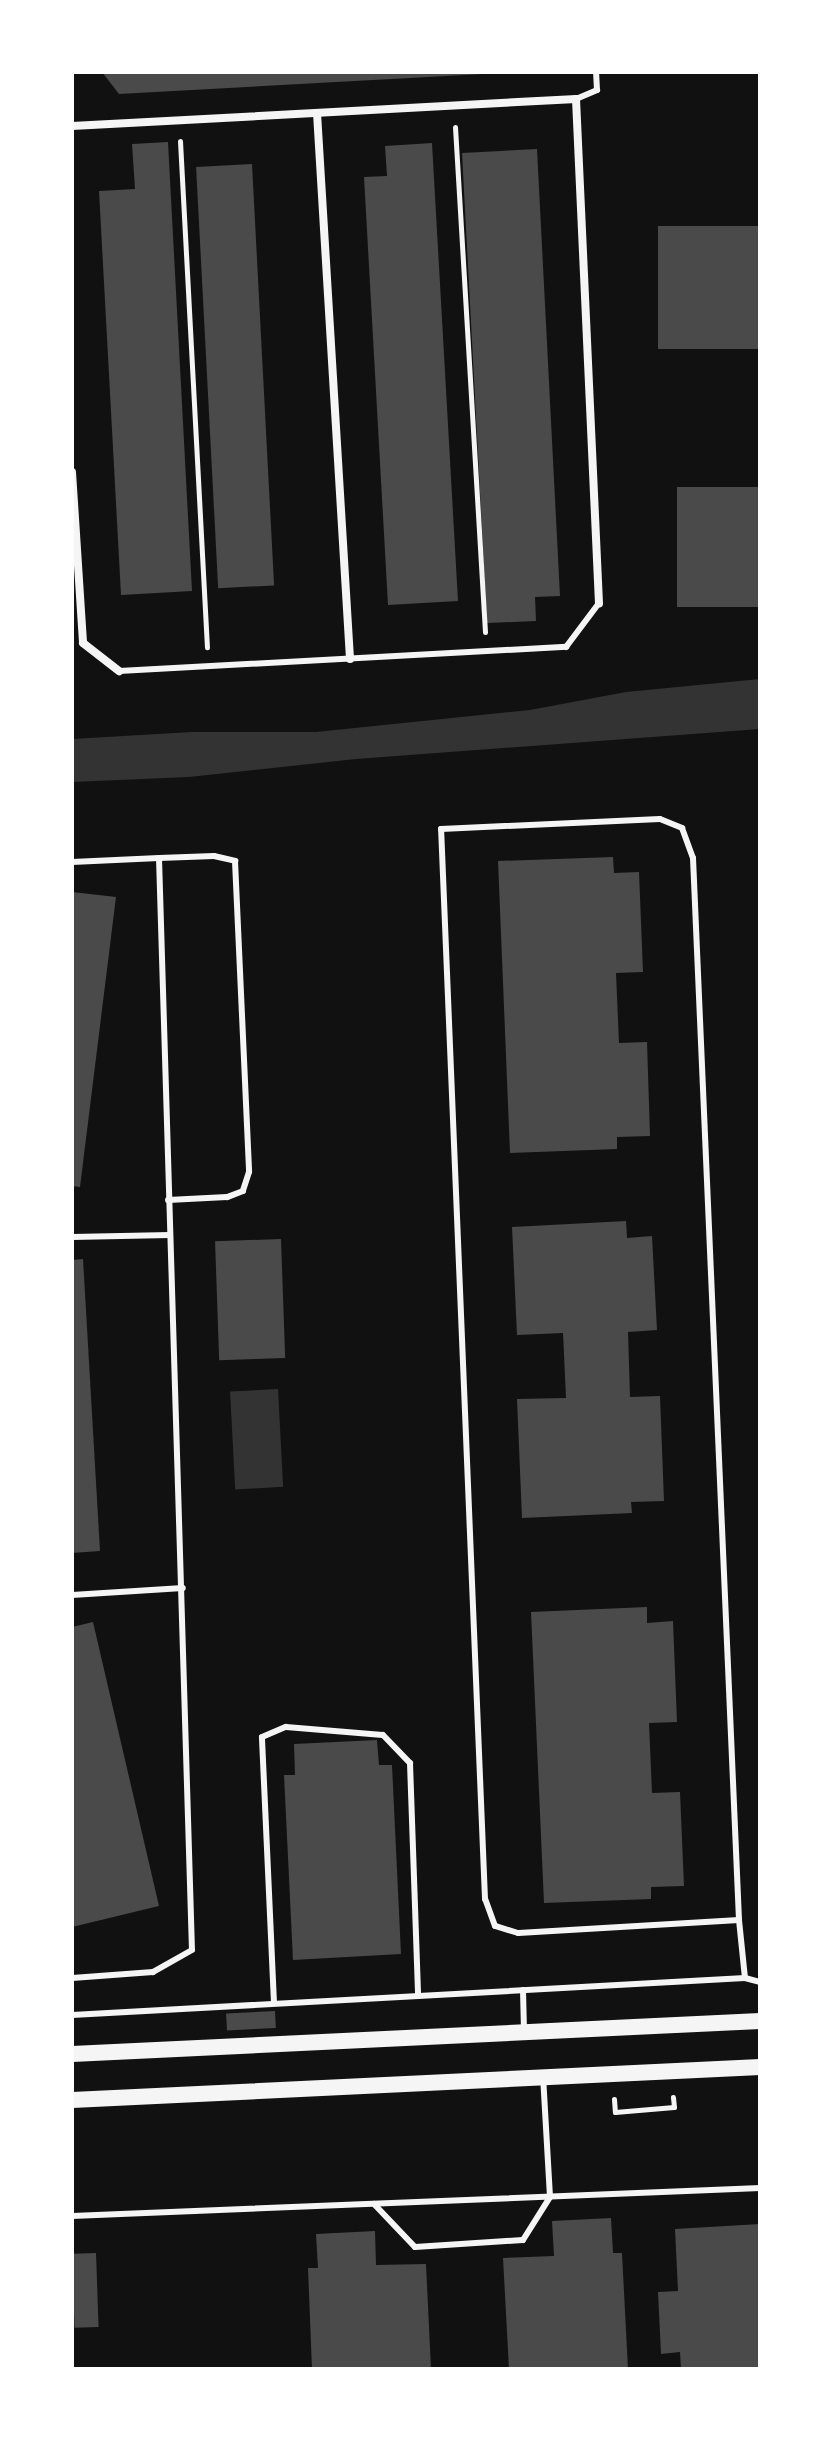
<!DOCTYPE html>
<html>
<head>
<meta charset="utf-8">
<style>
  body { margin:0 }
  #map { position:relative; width:832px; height:2441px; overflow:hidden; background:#111; font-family:Signika,sans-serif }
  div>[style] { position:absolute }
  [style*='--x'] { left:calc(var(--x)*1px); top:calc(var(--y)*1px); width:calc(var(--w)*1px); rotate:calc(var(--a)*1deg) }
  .water>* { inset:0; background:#333; transform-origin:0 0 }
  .building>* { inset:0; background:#4a4a4a; transform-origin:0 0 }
  .path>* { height:5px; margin:-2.5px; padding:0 2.5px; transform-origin:2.5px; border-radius:2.5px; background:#f5f5f5 }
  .service>* { height:6px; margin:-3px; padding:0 3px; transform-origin:3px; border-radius:3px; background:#f5f5f5 }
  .minor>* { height:8px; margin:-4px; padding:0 4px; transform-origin:4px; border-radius:4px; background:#f5f5f5 }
  .secondary>* { height:16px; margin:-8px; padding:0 8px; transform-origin:8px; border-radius:8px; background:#f5f5f5 }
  span { translate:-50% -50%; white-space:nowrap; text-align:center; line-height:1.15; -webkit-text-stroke:7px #fff; paint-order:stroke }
  .frame { position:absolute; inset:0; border:74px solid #fff; pointer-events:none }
</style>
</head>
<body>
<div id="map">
  <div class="water">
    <div style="clip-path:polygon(760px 679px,760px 729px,356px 759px,189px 777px,72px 782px,72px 739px,192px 732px,316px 732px,530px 710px,626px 692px)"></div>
    <div style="left:278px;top:1389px;width:98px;height:48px;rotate:87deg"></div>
  </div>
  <div class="building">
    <div style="clip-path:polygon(102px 72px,483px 72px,483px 74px,119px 94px)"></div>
    <div style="clip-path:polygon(168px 142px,192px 591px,121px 595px,99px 191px,135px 189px,132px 144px)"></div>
    <div style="clip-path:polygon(432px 143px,458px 601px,388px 605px,364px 177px,387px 176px,385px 146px)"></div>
    <div style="clip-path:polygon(537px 149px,560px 596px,535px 597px,536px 621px,487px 623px,462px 153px)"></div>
    <div style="left:252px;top:164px;width:422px;height:56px;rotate:87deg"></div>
    <div style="left:760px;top:226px;width:123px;height:102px;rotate:90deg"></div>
    <div style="left:760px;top:487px;width:120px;height:83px;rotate:90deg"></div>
    <div style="clip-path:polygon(613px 857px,614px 873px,639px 872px,643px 972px,616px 973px,619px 1043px,647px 1042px,650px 1136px,617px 1137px,617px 1149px,510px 1153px,498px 861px)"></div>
    <div style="clip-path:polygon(72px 892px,116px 897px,80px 1187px,72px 1186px)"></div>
    <div style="clip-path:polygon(626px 1221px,627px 1238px,652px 1236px,657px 1330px,628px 1332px,630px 1397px,660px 1396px,664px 1501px,631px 1502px,632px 1513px,522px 1518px,517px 1399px,566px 1398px,563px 1333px,517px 1335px,512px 1227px)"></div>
    <div style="left:281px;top:1239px;width:119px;height:66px;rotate:88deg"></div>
    <div style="clip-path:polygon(83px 1259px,100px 1551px,72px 1553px,72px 1260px)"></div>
    <div style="clip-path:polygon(647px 1607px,647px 1623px,673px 1621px,677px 1722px,649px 1723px,652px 1793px,680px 1792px,684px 1886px,651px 1887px,651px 1899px,544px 1903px,531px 1612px)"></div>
    <div style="clip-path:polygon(93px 1622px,159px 1906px,72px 1927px,72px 1627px)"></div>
    <div style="clip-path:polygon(377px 1740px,379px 1765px,392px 1765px,401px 1954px,293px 1960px,284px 1775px,295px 1775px,294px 1744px)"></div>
    <div style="left:275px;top:2011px;width:17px;height:49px;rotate:87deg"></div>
    <div style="clip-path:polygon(611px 2218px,613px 2253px,622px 2253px,628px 2369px,509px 2369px,503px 2258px,554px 2256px,552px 2221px)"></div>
    <div style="clip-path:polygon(760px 2224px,760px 2369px,681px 2369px,680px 2352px,661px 2354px,658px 2292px,678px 2291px,675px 2229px)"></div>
    <div style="clip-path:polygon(375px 2231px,376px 2265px,426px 2264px,431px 2369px,312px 2369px,308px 2268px,318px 2268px,316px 2234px)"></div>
    <div style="left:96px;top:2253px;width:74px;height:24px;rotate:88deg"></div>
  </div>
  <div class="path">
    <div style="--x:455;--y:127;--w:506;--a:86.6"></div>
    <div style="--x:180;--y:141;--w:507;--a:86.95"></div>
    <div style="--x:614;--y:2099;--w:13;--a:86"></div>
    <div style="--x:615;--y:2112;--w:59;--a:-4.8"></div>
    <div style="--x:674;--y:2107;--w:10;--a:-96"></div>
  </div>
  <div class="service">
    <div style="--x:576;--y:99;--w:23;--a:-23"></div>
    <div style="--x:597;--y:90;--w:18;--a:-93"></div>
    <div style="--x:119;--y:671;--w:448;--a:-3.1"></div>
    <div style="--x:566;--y:647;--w:55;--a:-53.1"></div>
    <div style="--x:159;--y:858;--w:55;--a:-2.1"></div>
    <div style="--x:214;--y:856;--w:22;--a:13"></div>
    <div style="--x:235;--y:861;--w:311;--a:87.4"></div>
    <div style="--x:249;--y:1172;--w:20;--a:108"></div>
    <div style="--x:243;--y:1191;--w:17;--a:159"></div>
    <div style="--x:227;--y:1197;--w:59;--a:177.1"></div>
    <div style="--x:72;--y:862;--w:87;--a:-2.6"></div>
    <div style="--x:159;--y:858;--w:1092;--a:88.27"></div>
    <div style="--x:192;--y:1950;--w:45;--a:150.6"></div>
    <div style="--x:153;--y:1972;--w:81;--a:175.8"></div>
    <div style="--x:72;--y:1237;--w:98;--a:-1.2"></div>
    <div style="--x:72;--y:1595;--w:111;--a:-3.6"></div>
    <div style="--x:739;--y:1920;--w:221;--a:176.6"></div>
    <div style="--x:518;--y:1933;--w:24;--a:-163"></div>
    <div style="--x:495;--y:1926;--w:29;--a:-110"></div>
    <div style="--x:485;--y:1899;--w:1071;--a:-92.35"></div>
    <div style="--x:441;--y:829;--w:219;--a:-2.6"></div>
    <div style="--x:660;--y:819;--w:24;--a:22"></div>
    <div style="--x:682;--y:828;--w:32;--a:70"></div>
    <div style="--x:693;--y:858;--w:1063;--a:87.52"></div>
    <div style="--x:739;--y:1920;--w:58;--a:84.1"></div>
    <div style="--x:745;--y:1978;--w:16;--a:15"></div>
    <div style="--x:523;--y:1990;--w:41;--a:88.6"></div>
    <div style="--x:274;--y:2003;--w:266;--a:-92.6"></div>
    <div style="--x:262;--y:1737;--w:26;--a:-23"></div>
    <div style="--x:286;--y:1727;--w:97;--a:4.7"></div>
    <div style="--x:383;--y:1735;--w:39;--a:46"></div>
    <div style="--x:410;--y:1763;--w:233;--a:88"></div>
    <div style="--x:72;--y:2015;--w:674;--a:-3.15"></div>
    <div style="--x:374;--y:2204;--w:59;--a:46.4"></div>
    <div style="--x:415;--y:2247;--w:108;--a:-3.7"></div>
    <div style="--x:523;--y:2240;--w:51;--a:-57.9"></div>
    <div style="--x:550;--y:2197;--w:120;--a:-93.3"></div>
    <div style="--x:72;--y:2216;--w:689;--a:-2.33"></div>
  </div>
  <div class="minor">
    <div style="--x:317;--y:113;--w:547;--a:86.54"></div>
    <div style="--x:72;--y:126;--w:505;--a:-3.07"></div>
    <div style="--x:576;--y:99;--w:505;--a:87.39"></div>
    <div style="--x:72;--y:472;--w:171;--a:86.3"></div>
    <div style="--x:83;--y:643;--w:46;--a:37.9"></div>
  </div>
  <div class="secondary">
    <div style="--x:72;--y:2054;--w:689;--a:-2.75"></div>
    <div style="--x:72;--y:2100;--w:689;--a:-2.75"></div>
  </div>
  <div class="frame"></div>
</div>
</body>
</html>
